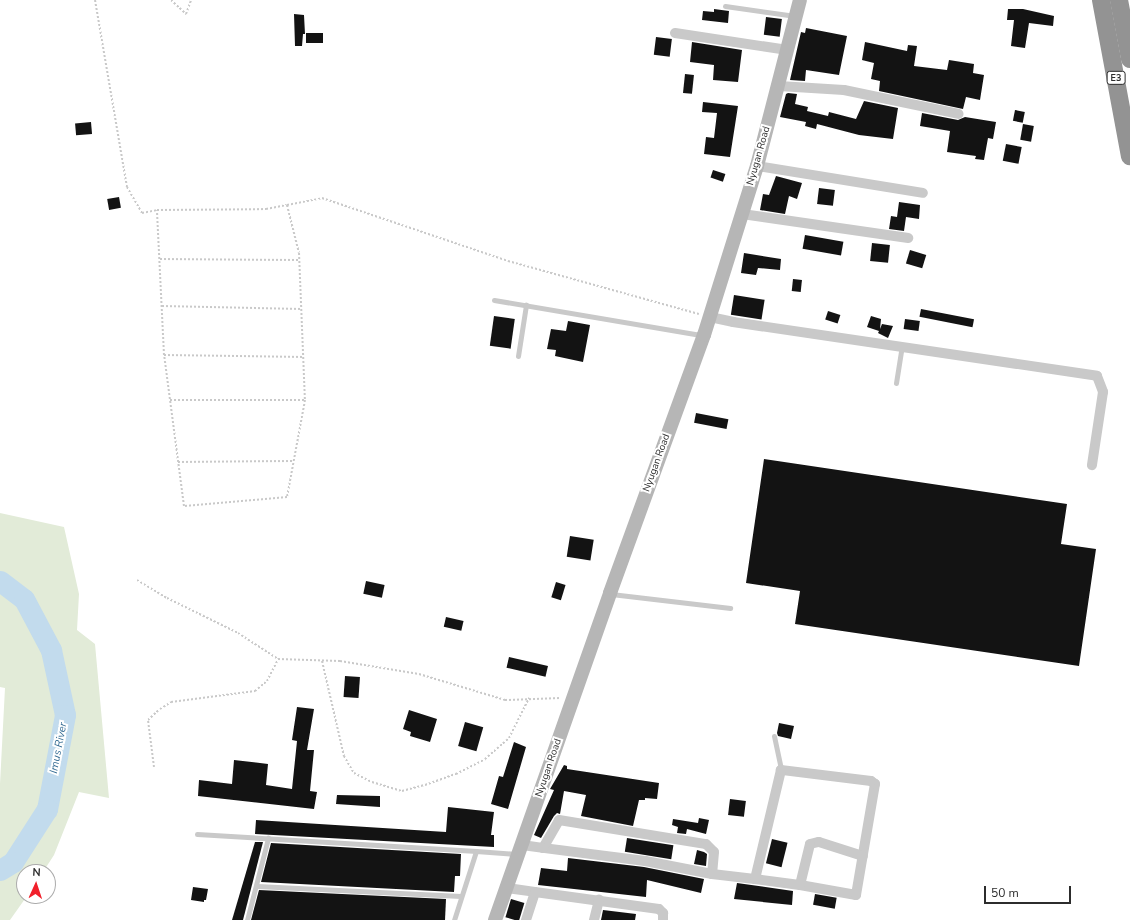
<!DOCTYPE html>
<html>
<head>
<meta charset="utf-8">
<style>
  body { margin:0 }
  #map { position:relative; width:1130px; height:920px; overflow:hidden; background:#fff; font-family:"Nunito Sans",sans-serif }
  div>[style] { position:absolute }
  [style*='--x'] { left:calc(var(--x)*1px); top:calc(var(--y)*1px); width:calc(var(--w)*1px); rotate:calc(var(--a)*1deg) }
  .green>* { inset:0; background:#e2ebd8 }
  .river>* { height:21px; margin:-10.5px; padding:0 10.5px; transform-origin:10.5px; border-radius:10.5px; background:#c2dbed }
  .building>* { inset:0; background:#131313; transform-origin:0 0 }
  .path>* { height:2px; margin-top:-1px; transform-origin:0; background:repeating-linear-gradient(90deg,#c9c9c9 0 2px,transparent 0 4px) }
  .lane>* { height:5px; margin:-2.5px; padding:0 2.5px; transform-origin:2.5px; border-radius:2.5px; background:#c9c9c9 }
  .street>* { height:10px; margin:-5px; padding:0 5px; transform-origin:5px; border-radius:5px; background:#c9c9c9 }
  .secondary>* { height:14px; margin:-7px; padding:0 7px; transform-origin:7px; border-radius:7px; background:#b6b6b6 }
  .highway>* { height:18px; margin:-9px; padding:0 9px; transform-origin:9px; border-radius:9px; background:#939393 }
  span { translate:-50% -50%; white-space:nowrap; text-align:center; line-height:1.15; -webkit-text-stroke:4px #fff; paint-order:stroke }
  .shield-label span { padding:1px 3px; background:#fff; border:1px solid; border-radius:3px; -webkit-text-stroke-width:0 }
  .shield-label { font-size:9px; color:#2c2c2c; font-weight:700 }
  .street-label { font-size:10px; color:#2c2c2c }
  .water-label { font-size:11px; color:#356c93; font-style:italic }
  .north { position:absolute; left:16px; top:864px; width:40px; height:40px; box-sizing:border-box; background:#fff; border:1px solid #ababab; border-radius:50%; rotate:3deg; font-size:11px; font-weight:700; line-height:16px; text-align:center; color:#2c2c2c }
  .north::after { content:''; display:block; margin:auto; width:14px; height:18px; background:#f1202b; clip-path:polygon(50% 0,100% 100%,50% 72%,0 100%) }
  .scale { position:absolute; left:984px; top:886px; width:87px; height:18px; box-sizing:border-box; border:2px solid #2c2c2c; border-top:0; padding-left:5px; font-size:12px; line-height:14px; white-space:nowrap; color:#2c2c2c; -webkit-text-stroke:3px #fff; paint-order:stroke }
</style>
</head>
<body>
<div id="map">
  <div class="green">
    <div style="clip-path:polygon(0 513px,64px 527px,79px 594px,77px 630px,95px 644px,109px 798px,79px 792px,54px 855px,43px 872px,24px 872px,24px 896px,27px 896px,10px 920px,0 920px,0 784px,5px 688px,0 687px)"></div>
  </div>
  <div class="river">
    <div style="--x:0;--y:581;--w:30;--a:37"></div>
    <div style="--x:24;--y:599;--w:58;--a:62.1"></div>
    <div style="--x:51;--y:650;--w:66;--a:77.8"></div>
    <div style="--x:65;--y:715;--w:96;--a:100.8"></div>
    <div style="--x:47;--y:809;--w:63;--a:122.7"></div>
    <div style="--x:13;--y:862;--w:15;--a:148"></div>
  </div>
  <div class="building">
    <div style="clip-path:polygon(714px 9px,729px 11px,728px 23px,702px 20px,703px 11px,714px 12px)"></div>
    <div style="clip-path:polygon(1008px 9px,1023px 9px,1054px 16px,1053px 26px,1029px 23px,1025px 48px,1011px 46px,1014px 20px,1007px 20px)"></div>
    <div style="clip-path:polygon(294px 14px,304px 15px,305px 34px,303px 34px,302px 46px,295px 46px)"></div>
    <div style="left:766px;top:17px;width:16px;height:18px;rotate:7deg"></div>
    <div style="clip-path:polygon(806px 28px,847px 36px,839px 75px,806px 70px,805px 81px,790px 80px,801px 32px,805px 33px)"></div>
    <div style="left:306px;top:33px;width:17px;height:10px"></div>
    <div style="left:656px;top:37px;width:16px;height:18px;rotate:7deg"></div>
    <div style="clip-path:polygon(692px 42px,742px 50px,738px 82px,713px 80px,714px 65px,690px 62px)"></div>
    <div style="clip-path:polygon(865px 42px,907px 51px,908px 45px,917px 46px,914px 66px,947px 70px,949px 60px,974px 64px,973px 73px,984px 75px,980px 100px,966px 97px,963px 109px,879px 91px,880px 81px,871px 79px,874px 63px,862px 60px)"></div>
    <div style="left:685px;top:74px;width:9px;height:19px;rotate:6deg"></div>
    <div style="clip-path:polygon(788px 93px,797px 94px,795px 104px,808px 107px,807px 111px,828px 116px,829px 112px,856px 119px,864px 101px,898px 108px,893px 139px,859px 135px,817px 124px,816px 129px,805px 126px,806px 122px,780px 117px,786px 94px)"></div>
    <div style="clip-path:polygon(703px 102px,738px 106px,730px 157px,704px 154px,706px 137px,714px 138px,717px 113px,702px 112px)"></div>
    <div style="left:1015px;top:110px;width:10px;height:11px;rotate:11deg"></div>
    <div style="clip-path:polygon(922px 113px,958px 120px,965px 117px,996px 122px,993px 139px,988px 138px,984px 160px,975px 159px,976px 156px,947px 152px,950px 131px,920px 126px)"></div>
    <div style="left:91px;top:122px;width:12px;height:16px;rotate:85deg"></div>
    <div style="left:1023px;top:124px;width:11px;height:16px;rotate:10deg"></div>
    <div style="left:1006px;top:144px;width:16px;height:17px;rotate:11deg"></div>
    <div style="left:713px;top:170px;width:13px;height:8px;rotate:18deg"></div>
    <div style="clip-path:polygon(776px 176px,802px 183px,797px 199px,789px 196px,785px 214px,760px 210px,763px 194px,769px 195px)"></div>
    <div style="left:819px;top:188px;width:16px;height:16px;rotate:7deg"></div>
    <div style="left:119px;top:197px;width:11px;height:12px;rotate:80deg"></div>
    <div style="clip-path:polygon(899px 202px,920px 205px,919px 219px,906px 217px,904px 231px,889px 229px,891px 216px,897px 217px)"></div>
    <div style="left:805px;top:235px;width:39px;height:14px;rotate:10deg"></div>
    <div style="left:872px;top:243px;width:18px;height:18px;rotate:6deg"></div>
    <div style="left:910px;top:250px;width:17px;height:14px;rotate:17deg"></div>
    <div style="clip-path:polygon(744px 253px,781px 259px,780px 270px,758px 268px,756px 275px,741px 273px)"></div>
    <div style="left:793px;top:279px;width:9px;height:12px;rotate:6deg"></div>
    <div style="left:734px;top:295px;width:31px;height:20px;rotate:9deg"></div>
    <div style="left:921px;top:309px;width:54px;height:8px;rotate:11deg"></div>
    <div style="left:828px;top:311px;width:13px;height:9px;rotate:18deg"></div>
    <div style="left:494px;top:316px;width:21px;height:30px;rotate:8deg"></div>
    <div style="clip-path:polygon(871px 316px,881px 319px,880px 329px,882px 324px,893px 326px,888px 338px,878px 333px,879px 331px,867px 327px)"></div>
    <div style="left:905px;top:319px;width:15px;height:10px;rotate:8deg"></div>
    <div style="clip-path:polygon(568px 321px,590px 325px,583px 362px,555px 356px,556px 350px,547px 349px,551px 329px,566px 331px)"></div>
    <div style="left:696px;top:413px;width:33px;height:10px;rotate:11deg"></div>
    <div style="clip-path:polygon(764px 459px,1067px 504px,1061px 544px,1096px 549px,1079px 666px,795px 624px,800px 591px,746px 583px)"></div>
    <div style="left:570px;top:536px;width:24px;height:21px;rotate:9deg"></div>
    <div style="left:366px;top:581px;width:19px;height:13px;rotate:12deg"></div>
    <div style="left:556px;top:582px;width:10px;height:16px;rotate:17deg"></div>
    <div style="left:446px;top:617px;width:18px;height:10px;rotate:13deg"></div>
    <div style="left:509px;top:657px;width:40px;height:11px;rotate:13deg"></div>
    <div style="left:345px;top:676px;width:15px;height:21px;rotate:4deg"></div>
    <div style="clip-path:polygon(297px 707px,314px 709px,307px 750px,314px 750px,310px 791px,317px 792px,314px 809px,198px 796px,199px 780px,232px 784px,234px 760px,268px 764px,266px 785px,292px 789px,297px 741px,292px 740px)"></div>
    <div style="clip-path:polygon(409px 710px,437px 719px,430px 742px,410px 736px,411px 732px,403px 729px)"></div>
    <div style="left:465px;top:722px;width:19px;height:25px;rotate:16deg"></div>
    <div style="clip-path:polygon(779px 723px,794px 726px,791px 739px,778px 736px,777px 733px)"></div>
    <div style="clip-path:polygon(514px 742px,526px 747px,508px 809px,491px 804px,499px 776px,503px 777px)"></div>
    <div style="clip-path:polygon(564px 765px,567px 766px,567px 769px,659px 783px,657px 799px,645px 798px,645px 800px,639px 800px,633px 826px,581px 816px,586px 795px,564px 791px,560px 814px,557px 813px,554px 816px,541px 838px,534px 835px,554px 790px,550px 789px)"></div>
    <div style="clip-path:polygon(337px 795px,380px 796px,380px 807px,336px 804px)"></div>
    <div style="left:730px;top:799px;width:16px;height:16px;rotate:7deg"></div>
    <div style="clip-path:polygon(448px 807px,494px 812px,491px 835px,494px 835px,494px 847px,255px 834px,256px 820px,446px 832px)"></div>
    <div style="clip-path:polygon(699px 818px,709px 820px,706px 834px,687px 829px,686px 834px,677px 833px,678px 827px,672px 825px,673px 819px,698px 823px)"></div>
    <div style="left:627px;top:838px;width:47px;height:14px;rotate:9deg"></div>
    <div style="left:772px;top:839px;width:16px;height:25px;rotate:14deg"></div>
    <div style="clip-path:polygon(255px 842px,263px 842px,243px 920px,232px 920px)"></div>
    <div style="clip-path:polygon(271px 843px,461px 854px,460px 876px,455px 876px,454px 892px,261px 882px)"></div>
    <div style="clip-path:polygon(697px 850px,704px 852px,707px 854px,706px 866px,694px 864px)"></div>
    <div style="clip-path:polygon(568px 858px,644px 867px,704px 879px,701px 893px,647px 880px,646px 897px,538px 885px,541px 868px,567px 871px)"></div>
    <div style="clip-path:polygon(737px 883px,793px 891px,792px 905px,734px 899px)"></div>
    <div style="clip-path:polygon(193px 887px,208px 889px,206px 900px,204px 900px,204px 902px,191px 900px)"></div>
    <div style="clip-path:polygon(259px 890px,446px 899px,445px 920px,251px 920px)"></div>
    <div style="left:815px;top:894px;width:22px;height:11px;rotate:10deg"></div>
    <div style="left:511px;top:899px;width:14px;height:19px;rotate:17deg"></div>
    <div style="clip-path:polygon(603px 910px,636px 914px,635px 920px,601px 920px)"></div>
  </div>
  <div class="path">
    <div style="--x:95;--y:0;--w:190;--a:80.3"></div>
    <div style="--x:127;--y:187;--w:30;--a:60"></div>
    <div style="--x:142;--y:213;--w:15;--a:-11"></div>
    <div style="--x:171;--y:0;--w:21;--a:43"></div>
    <div style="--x:186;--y:14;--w:15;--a:-70"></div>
    <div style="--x:287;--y:205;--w:49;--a:76"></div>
    <div style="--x:299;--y:253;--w:147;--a:87.7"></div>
    <div style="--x:305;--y:400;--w:99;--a:100.5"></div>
    <div style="--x:287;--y:497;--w:103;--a:175"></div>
    <div style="--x:184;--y:506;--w:152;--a:-97.5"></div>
    <div style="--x:164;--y:355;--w:145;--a:-92.8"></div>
    <div style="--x:157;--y:210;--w:109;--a:-0.5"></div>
    <div style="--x:266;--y:209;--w:21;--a:-11"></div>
    <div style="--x:287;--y:205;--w:36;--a:-11"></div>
    <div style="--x:322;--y:198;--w:196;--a:18.7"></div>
    <div style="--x:508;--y:261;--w:198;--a:15.5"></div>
    <div style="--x:160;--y:259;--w:140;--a:0.4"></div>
    <div style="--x:162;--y:306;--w:140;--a:1.2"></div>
    <div style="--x:164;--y:355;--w:140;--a:0.8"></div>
    <div style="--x:170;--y:400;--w:135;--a:0"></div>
    <div style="--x:178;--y:462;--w:116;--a:-0.5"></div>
    <div style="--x:137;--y:580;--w:35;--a:31"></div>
    <div style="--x:167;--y:598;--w:79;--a:26.2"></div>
    <div style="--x:238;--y:633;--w:48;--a:33"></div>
    <div style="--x:278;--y:659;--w:62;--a:1.8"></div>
    <div style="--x:340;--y:661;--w:80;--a:9.3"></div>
    <div style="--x:419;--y:674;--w:90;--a:16.8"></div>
    <div style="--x:505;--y:700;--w:55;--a:-2.1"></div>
    <div style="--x:322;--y:661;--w:98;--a:77"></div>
    <div style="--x:344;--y:756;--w:20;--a:60"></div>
    <div style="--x:354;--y:773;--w:20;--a:27"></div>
    <div style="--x:372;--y:782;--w:31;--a:17"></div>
    <div style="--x:402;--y:791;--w:24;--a:-15"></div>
    <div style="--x:425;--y:785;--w:33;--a:-20"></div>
    <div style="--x:456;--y:774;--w:33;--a:-27"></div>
    <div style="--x:485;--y:759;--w:32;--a:-41"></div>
    <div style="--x:509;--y:738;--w:45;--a:-63.4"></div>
    <div style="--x:154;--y:767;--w:47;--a:-97.3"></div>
    <div style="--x:148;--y:720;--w:16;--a:-43"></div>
    <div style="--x:160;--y:709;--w:13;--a:-32"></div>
    <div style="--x:171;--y:702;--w:85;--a:-7.5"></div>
    <div style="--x:255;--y:691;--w:16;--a:-40"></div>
    <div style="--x:267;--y:681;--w:25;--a:-63"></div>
  </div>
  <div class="lane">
    <div style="--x:725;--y:6;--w:71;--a:8.1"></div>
    <div style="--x:494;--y:300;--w:211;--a:9.6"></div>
    <div style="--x:518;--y:356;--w:52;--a:-81.1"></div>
    <div style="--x:896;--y:383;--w:36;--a:-81"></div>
    <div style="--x:611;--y:594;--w:120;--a:6.7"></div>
    <div style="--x:774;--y:736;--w:35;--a:78"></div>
    <div style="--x:197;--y:834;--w:280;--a:3.5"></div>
    <div style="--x:257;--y:886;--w:204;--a:2.8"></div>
    <div style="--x:247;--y:920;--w:85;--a:-75.6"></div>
    <div style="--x:454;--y:920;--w:72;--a:-72.3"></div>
    <div style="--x:476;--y:851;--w:40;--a:4.3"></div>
  </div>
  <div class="street">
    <div style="--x:675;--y:33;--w:114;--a:8.6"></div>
    <div style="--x:779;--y:86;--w:65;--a:3.5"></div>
    <div style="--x:844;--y:90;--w:117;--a:11.8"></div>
    <div style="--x:757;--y:166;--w:168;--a:9.2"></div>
    <div style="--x:742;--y:214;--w:168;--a:8.2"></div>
    <div style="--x:710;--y:317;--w:24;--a:12"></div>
    <div style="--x:733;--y:322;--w:368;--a:8.4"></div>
    <div style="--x:1097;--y:376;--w:17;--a:69"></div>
    <div style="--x:1103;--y:392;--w:74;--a:98.6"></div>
    <div style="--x:559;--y:820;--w:149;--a:9.3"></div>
    <div style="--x:706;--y:844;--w:11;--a:45"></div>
    <div style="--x:714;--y:852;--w:22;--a:95"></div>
    <div style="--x:712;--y:874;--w:68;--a:-169"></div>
    <div style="--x:645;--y:861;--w:103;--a:-172.7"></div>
    <div style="--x:543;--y:848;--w:32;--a:-60"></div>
    <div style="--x:522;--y:845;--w:21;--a:8"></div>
    <div style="--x:712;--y:874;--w:43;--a:6.6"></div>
    <div style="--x:755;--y:879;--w:45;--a:7.6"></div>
    <div style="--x:800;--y:885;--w:57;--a:10.1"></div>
    <div style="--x:856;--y:895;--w:113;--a:-80.3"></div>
    <div style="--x:875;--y:784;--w:5;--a:-143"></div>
    <div style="--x:871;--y:781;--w:91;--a:-173"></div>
    <div style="--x:781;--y:770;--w:112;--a:103.4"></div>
    <div style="--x:800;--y:885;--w:42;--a:-76.3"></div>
    <div style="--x:810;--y:844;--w:9;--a:-13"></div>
    <div style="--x:819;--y:842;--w:46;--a:17.7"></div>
    <div style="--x:507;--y:888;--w:28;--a:8"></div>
    <div style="--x:526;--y:920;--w:29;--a:-72"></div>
    <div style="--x:535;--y:892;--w:125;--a:7.8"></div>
    <div style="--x:659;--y:909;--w:6;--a:45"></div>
    <div style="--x:663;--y:913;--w:7;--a:90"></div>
    <div style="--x:594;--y:920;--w:21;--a:-76"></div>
  </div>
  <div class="secondary">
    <div style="--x:495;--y:920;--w:347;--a:-70.6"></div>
    <div style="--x:610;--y:593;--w:275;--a:-70"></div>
    <div style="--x:704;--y:335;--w:177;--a:-72.6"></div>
    <div style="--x:757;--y:166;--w:171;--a:-75.5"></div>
  </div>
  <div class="highway">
    <div style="--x:1101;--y:0;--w:159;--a:79.5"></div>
    <div style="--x:1119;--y:0;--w:60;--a:79.4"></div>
  </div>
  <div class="shield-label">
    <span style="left:1116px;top:78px">E3</span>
  </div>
  <div class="street-label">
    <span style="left:759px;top:156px;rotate:-74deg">Nyugan Road</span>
    <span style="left:657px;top:463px;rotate:-70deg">Nyugan Road</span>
    <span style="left:549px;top:768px;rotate:-71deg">Nyugan Road</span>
  </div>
  <div class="water-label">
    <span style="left:59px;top:748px;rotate:-79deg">Imus River</span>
  </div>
  <div class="north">N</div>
  <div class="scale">50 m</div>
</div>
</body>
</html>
